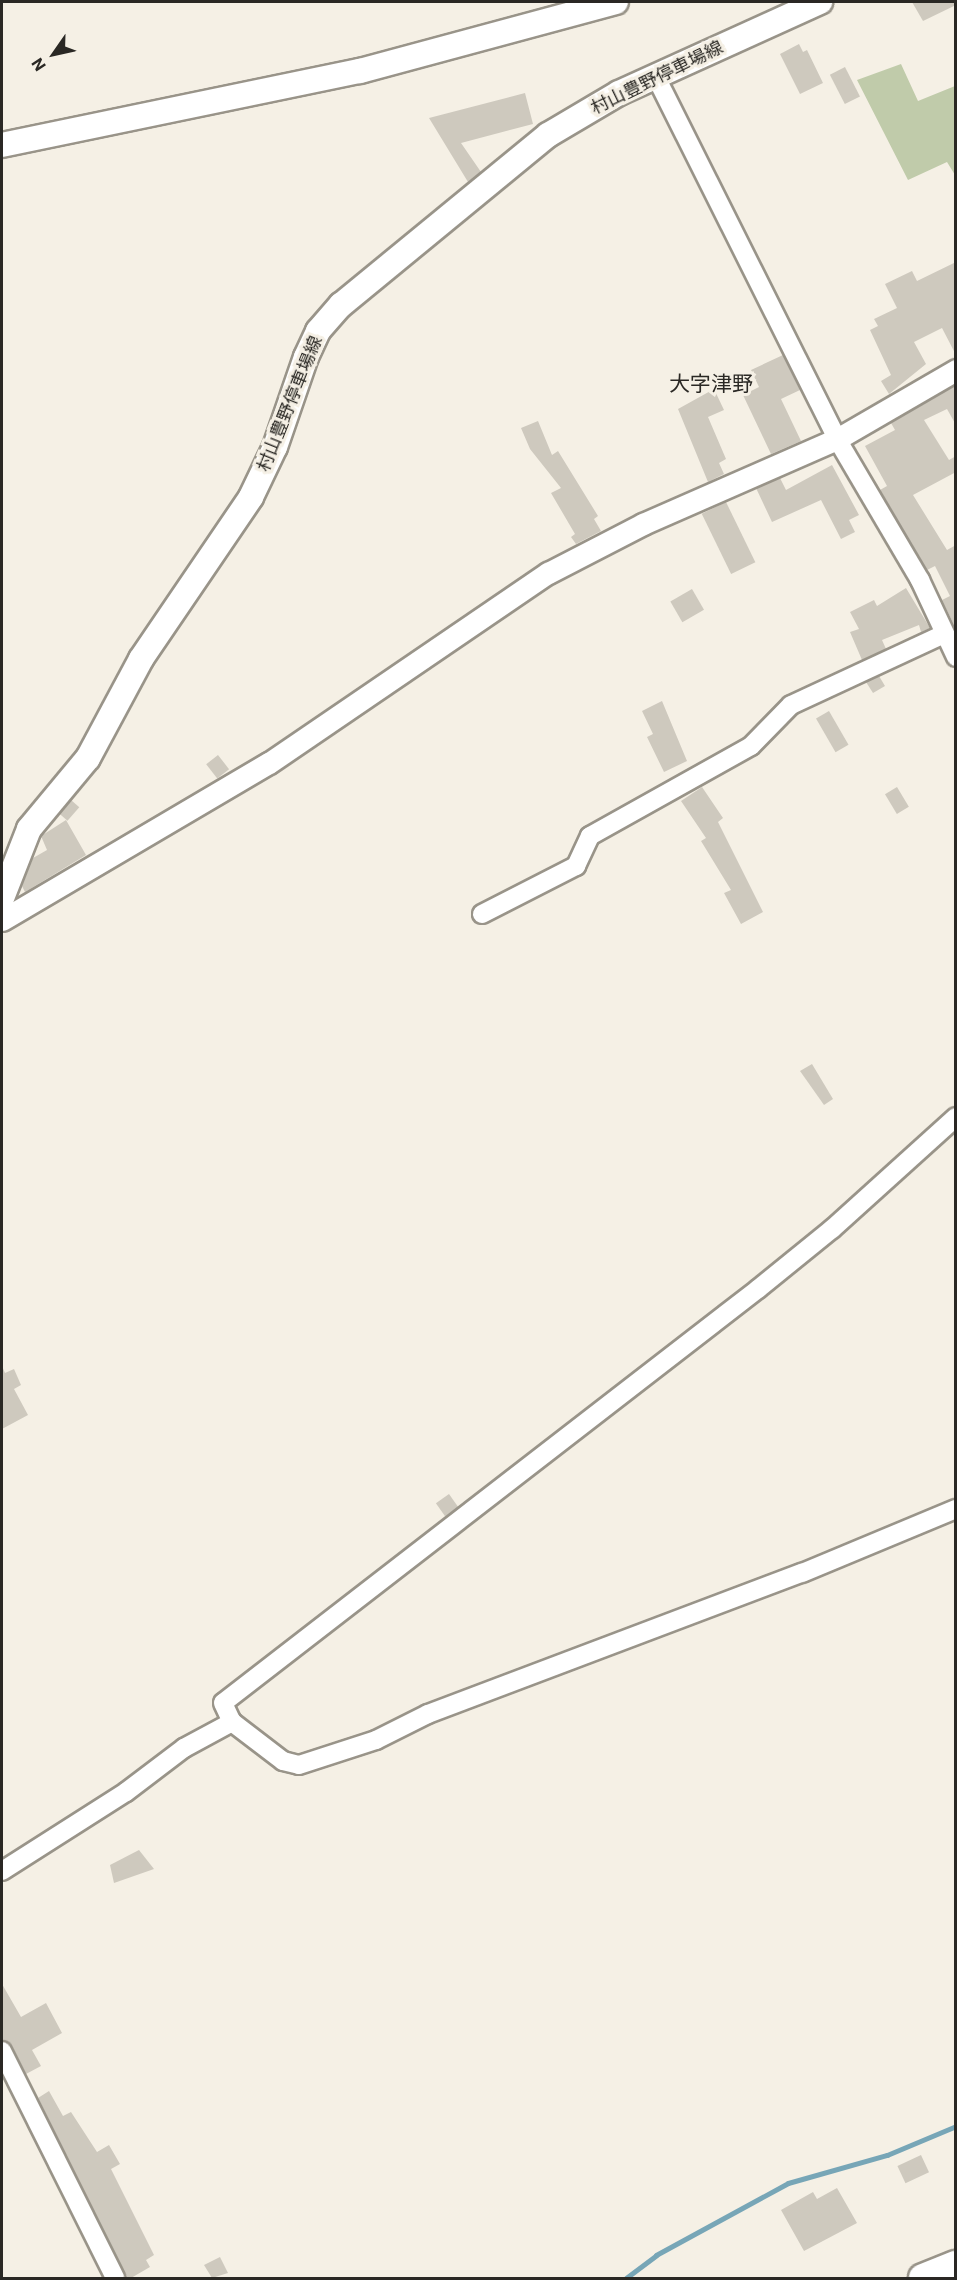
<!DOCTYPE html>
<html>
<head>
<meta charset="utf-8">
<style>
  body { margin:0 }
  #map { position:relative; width:957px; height:2280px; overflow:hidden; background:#f5f0e5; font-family:Roboto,"Noto Sans JP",sans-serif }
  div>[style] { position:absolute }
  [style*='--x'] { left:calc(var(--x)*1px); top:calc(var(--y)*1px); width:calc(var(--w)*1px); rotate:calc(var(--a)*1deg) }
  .green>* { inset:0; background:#c0cbaa }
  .stream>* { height:5px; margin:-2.5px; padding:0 2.5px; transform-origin:2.5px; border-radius:2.5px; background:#77a6b7 }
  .building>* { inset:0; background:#cec9be; transform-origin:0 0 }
  .roads { filter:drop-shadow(2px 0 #999489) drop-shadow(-2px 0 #999489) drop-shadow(0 2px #999489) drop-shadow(0 -2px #999489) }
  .minor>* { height:18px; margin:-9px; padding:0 9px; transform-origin:9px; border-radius:9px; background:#fff }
  .tertiary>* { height:21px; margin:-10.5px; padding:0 10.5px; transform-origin:10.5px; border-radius:10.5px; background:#fff }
  .secondary>* { height:24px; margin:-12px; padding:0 12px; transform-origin:12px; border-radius:12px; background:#fff }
  .trunk>* { height:28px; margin:-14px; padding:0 14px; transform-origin:14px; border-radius:14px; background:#fff }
  span { translate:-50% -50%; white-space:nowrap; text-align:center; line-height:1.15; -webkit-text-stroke:6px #f5f0e5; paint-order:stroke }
  .street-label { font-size:18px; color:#2a2824 }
  .quarter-label { font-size:21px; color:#2a2824 }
  .frame { position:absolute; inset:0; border:3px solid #2a2824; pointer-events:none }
  .north { position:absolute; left:24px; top:24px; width:60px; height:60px; -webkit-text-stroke:4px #f5f0e5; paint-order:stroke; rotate:236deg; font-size:16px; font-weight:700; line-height:24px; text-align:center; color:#2a2824 }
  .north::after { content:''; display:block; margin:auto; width:21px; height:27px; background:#2a2824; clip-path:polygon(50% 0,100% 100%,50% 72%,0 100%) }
</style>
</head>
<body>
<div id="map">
  <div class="green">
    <div style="clip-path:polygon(901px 64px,918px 101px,955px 86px,955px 175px,947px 162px,908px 180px,857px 80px)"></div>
  </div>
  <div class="stream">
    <div style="--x:626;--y:2278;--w:38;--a:-37"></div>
    <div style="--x:656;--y:2255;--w:150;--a:-28.6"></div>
    <div style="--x:788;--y:2183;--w:103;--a:-15.8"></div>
    <div style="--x:887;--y:2155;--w:75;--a:-22.8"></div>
  </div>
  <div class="building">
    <div style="clip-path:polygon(912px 2px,956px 2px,956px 5px,923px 21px)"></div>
    <div style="clip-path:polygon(799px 44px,803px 52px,807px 50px,823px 83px,800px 94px,780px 54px)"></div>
    <div style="left:845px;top:67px;width:33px;height:17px;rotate:63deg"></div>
    <div style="clip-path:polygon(525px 93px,533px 124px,461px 143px,481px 172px,468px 182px,429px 118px)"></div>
    <div style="clip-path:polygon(956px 262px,956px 355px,942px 328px,914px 342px,926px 364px,889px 394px,881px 381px,891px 375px,870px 330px,878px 326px,874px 319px,897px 308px,885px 284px,912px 271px,917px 281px)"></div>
    <div style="clip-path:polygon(783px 355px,800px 390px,781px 399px,801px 441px,771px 454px,743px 395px,759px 387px,751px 370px)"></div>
    <div style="clip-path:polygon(956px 385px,956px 425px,947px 409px,924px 420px,949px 460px,956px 456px,956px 472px,913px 495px,947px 550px,956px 545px,954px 625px,942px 600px,950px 596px,935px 566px,927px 570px,880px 490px,887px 486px,865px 446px,895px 430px,891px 423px)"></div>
    <div style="clip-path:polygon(714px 389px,724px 410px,708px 417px,726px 459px,719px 463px,724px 474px,708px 482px,678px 409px)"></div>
    <div style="clip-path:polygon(538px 421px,552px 455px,558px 451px,598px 516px,594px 519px,601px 531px,576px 544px,571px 537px,575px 534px,551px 493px,561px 488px,530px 449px,521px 428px)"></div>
    <div style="clip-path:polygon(832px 465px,859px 515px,849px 520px,855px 532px,841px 539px,821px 500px,772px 522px,756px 488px,780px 478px,786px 490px)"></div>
    <div style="left:726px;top:502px;width:67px;height:27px;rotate:64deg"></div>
    <div style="clip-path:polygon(906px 588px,930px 628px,921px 632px,919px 625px,882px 640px,886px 649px,862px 660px,850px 632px,859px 629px,850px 612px,874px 600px,877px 606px)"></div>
    <div style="left:692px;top:589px;width:24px;height:25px;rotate:60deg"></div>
    <div style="clip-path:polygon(879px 676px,885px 686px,873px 693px,866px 682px)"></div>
    <div style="clip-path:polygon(662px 701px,687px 761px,664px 772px,647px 737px,653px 734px,642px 711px)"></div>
    <div style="left:829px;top:711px;width:39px;height:15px;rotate:60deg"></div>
    <div style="left:218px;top:755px;width:18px;height:15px;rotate:52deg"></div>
    <div style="clip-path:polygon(702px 787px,723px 818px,718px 822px,763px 912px,741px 924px,724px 893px,731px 890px,701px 841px,706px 838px,681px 801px)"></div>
    <div style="left:897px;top:787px;width:23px;height:14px;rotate:59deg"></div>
    <div style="left:71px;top:800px;width:11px;height:18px;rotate:41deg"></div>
    <div style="clip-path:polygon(66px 820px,86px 855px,25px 892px,22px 886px,33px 858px,47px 850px,41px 836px)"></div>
    <div style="clip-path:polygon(812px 1064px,833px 1099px,824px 1105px,800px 1071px)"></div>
    <div style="clip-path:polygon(2px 1366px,5px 1373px,14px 1369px,21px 1385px,14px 1389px,28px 1415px,2px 1429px)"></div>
    <div style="left:449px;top:1494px;width:16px;height:16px;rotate:55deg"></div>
    <div style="clip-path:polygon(139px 1850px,154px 1869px,114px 1883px,110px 1865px)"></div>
    <div style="clip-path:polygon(2px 1984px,21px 2017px,46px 2003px,62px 2033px,32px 2050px,41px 2066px,26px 2074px,12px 2046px,2px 2040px)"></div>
    <div style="clip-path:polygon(49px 2091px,63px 2116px,71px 2112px,97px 2152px,109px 2145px,120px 2164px,111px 2169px,154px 2255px,146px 2260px,150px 2267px,131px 2278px,126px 2278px,38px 2098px)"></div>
    <div style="left:921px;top:2155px;width:19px;height:26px;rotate:65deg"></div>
    <div style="clip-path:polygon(837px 2188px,857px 2223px,804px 2251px,781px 2210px,813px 2192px,817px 2199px)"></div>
    <div style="clip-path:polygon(220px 2257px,228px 2273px,212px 2278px,204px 2265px)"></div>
  </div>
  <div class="roads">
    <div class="minor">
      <div style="--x:656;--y:77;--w:405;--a:63.4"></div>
      <div style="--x:837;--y:439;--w:164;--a:59.5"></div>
      <div style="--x:920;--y:580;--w:85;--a:64.9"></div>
      <div style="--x:482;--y:914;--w:106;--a:-27.1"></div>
      <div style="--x:576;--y:866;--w:33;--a:-65"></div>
      <div style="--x:590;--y:836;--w:184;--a:-29.2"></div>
      <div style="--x:751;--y:746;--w:57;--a:-45.7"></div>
      <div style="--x:791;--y:705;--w:166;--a:-24.9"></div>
      <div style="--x:956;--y:1117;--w:167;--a:137.9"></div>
      <div style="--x:832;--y:1229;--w:95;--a:141"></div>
      <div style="--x:758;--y:1289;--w:676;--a:142.27"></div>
      <div style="--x:223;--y:1703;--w:21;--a:65"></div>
      <div style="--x:232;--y:1722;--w:64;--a:37.4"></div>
      <div style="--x:283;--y:1761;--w:16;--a:14"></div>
      <div style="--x:299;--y:1765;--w:81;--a:-18"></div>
      <div style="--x:376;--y:1740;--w:58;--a:-26.6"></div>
      <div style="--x:428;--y:1714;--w:400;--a:-20.7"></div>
      <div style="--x:802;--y:1573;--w:167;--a:-22.6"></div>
      <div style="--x:2;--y:1871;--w:147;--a:-32.5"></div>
      <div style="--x:126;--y:1792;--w:73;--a:-37.2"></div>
      <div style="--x:184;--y:1748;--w:55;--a:-28.4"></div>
      <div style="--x:2;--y:2051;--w:254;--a:63.5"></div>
    </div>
    <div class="tertiary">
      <div style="--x:2;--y:920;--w:310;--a:-30.5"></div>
      <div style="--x:269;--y:763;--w:338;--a:-34.3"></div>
      <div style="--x:548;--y:573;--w:107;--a:-27.3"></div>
      <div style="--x:643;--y:524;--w:212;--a:-23.7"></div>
      <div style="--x:837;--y:439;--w:138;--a:-30.1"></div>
    </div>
    <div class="secondary">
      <div style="--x:2;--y:145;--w:366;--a:-11.7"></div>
      <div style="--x:360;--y:71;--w:265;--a:-15.1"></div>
      <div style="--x:2;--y:898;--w:74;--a:-68.6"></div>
      <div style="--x:29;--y:829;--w:92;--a:-50.3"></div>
      <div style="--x:88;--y:758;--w:112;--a:-61.8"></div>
      <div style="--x:141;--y:659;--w:196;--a:-55.8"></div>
      <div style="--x:251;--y:497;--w:55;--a:-64.4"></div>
      <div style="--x:275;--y:447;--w:95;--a:-71"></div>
      <div style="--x:306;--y:357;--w:29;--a:-65"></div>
      <div style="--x:318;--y:331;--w:35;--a:-49"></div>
      <div style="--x:341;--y:305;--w:268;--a:-39.4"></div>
      <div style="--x:548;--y:135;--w:82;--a:-30.6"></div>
      <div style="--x:619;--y:93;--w:221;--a:-24.4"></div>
    </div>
    <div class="trunk">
      <div style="--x:923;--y:2278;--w:35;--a:-22"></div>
    </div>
  </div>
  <div class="street-label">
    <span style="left:657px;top:78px;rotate:-26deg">村山豊野停車場線</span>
    <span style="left:290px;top:404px;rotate:-68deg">村山豊野停車場線</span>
  </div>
  <div class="quarter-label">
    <span style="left:711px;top:384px">大字津野</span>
  </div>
  <div class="frame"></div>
  <div class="north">N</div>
</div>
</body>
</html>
